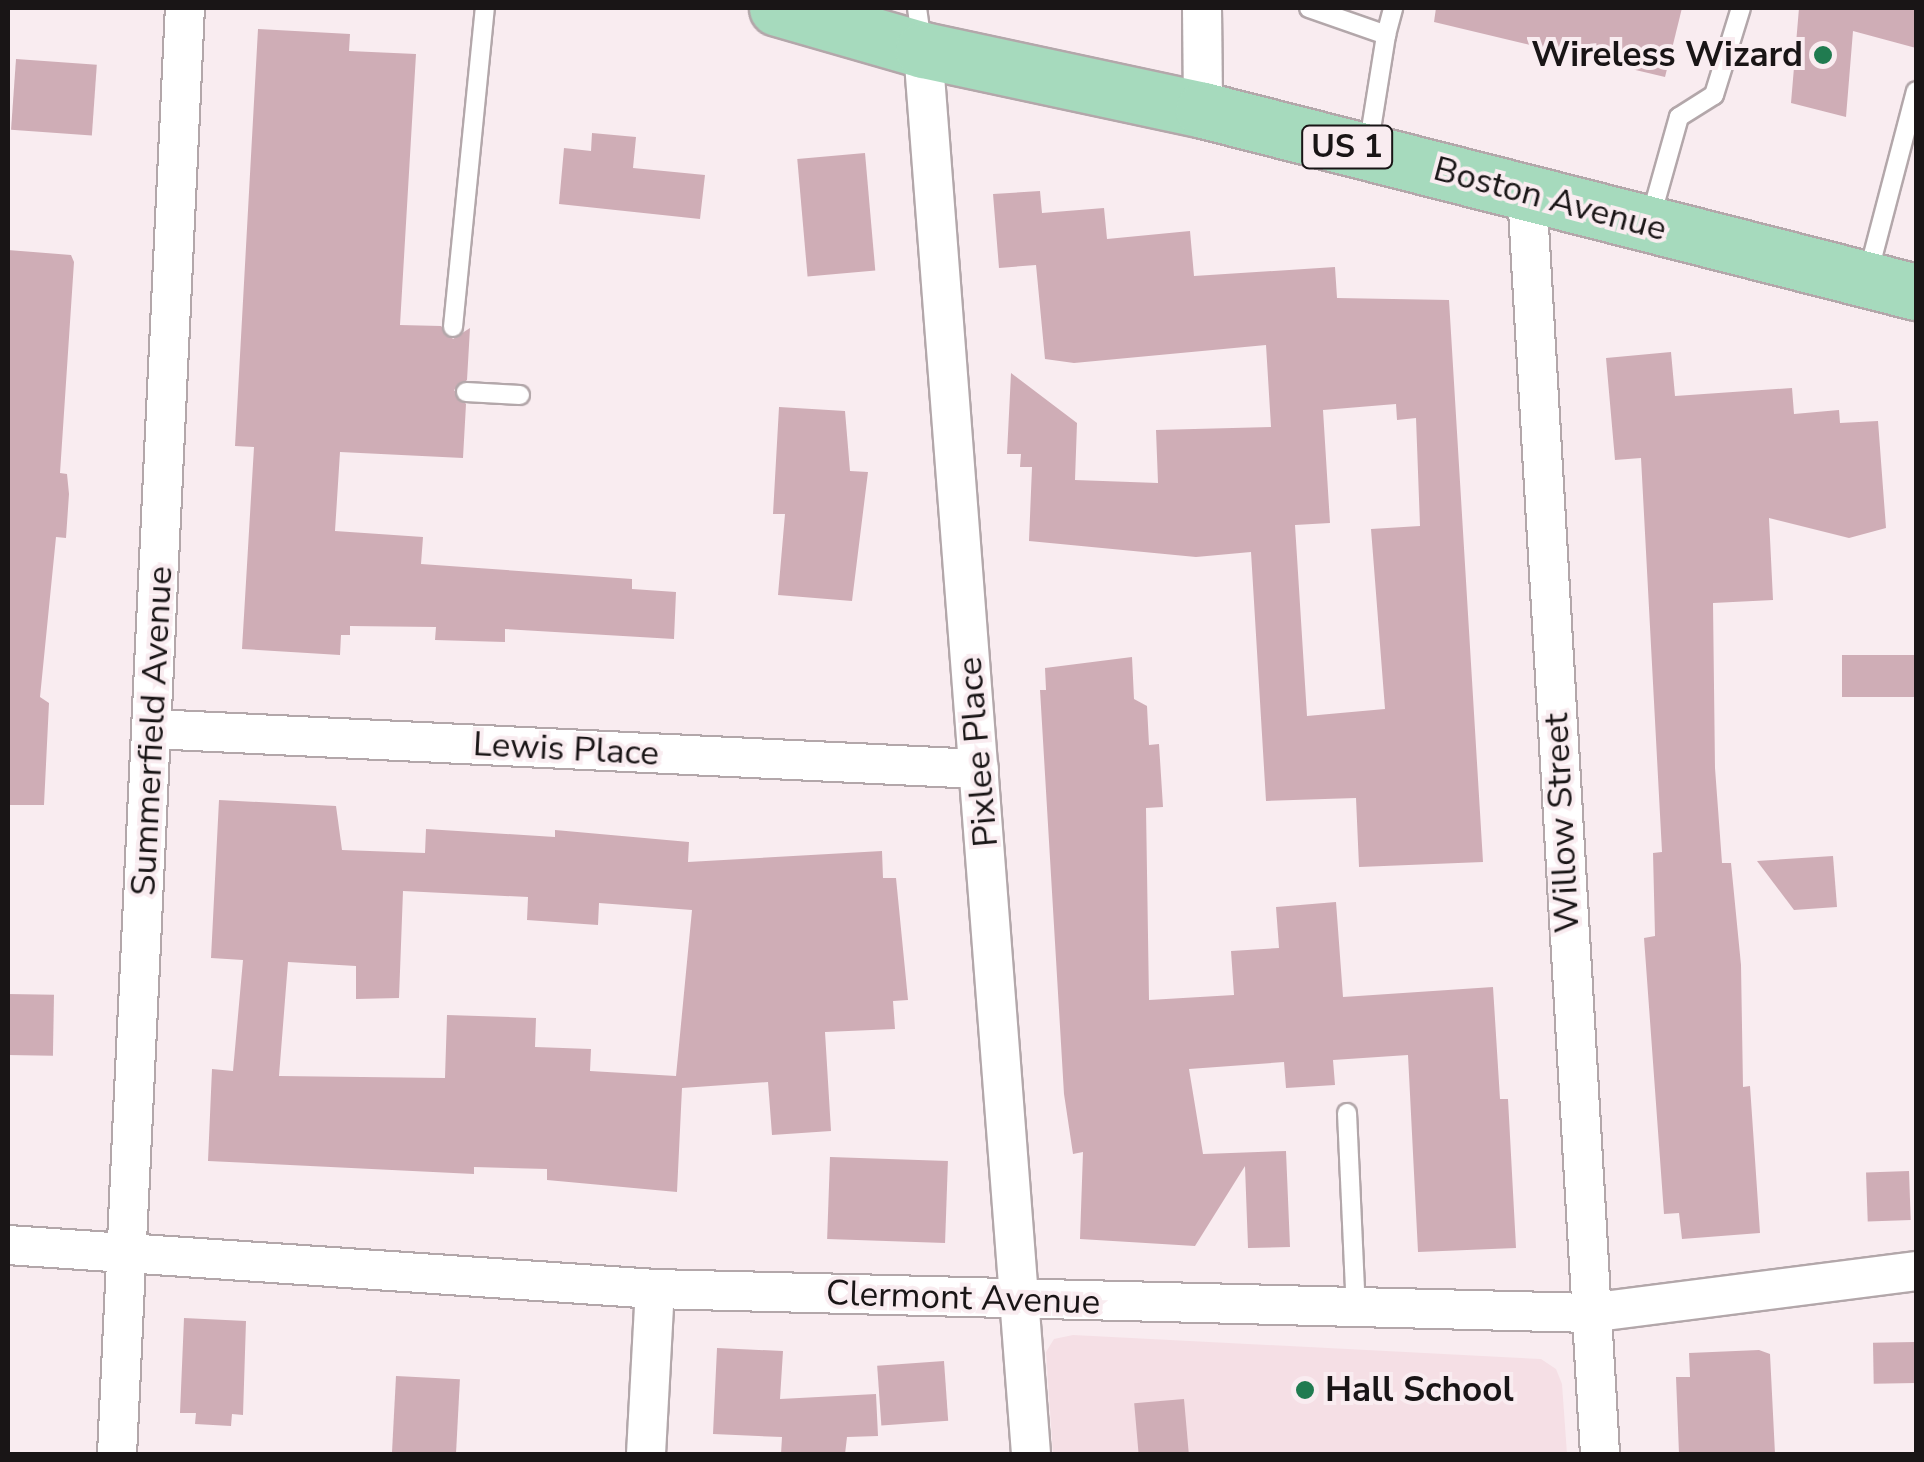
<!DOCTYPE html>
<html>
<head>
<meta charset="utf-8">
<style>
  body { margin:0 }
  #map { position:relative; width:1924px; height:1462px; overflow:hidden; background:#f9ecf0; font-family:"Nunito Sans",sans-serif }
  div>[style] { position:absolute }
  [style*='--x'] { left:calc(var(--x)*1px); top:calc(var(--y)*1px); width:calc(var(--w)*1px); rotate:calc(var(--a)*1deg) }
  .built>* { inset:0; background:#f5dfe5 }
  .building>* { inset:0; background:#cfadb6; transform-origin:0 0 }
  .roads { filter:drop-shadow(2px 0 #b3a7aa) drop-shadow(-2px 0 #b3a7aa) drop-shadow(0 2px #b3a7aa) drop-shadow(0 -2px #b3a7aa) }
  .lane>* { height:18px; margin:-9px; padding:0 9px; transform-origin:9px; border-radius:9px; background:#fff }
  .street>* { height:38px; margin:-19px; padding:0 19px; transform-origin:19px; border-radius:19px; background:#fff }
  .primary>* { height:55px; margin:-27.5px; padding:0 27.5px; transform-origin:27.5px; border-radius:27.5px; background:#a6dabd }
  .dots>* { width:28px; height:28px; translate:-50% -50%; box-sizing:border-box; border:5px solid #f9ecf0; border-radius:50% }
  span { translate:-50% -50%; white-space:nowrap; text-align:center; line-height:1.15; -webkit-text-stroke:8px #f9ecf0; paint-order:stroke }
  .shield-label span { padding:2px 8px; background:#f9ecf0; border:2px solid; border-radius:8px; -webkit-text-stroke-width:0 }
  .shield-label { font-size:32px; color:#191516; font-weight:700 }
  .poi-label { font-size:35px; color:#191516; font-weight:700 }
  .right { translate:-100% -50%; text-align:right }
  .left { translate:0 -50%; text-align:left }
  .street-label { font-size:35px; color:#191516 }
  .frame { position:absolute; inset:0; border:10px solid #191516; pointer-events:none }
</style>
</head>
<body>
<div id="map">
  <div class="built">
    <div style="clip-path:polygon(1073px 1335px,1541px 1359px,1556px 1369px,1562px 1384px,1567px 1454px,1053px 1454px,1046px 1352px,1054px 1339px)"></div>
  </div>
  <div class="building">
    <div style="clip-path:polygon(1436px 8px,1682px 8px,1665px 77px,1434px 22px)"></div>
    <div style="clip-path:polygon(1799px 8px,1916px 8px,1916px 48px,1853px 31px,1846px 117px,1791px 103px)"></div>
    <div style="clip-path:polygon(258px 29px,350px 34px,349px 51px,416px 54px,400px 325px,441px 326px,453px 339px,470px 328px,467px 380px,454px 390px,466px 404px,463px 458px,340px 452px,335px 531px,423px 537px,421px 564px,632px 579px,632px 589px,676px 592px,674px 639px,505px 629px,505px 642px,435px 640px,436px 627px,350px 626px,350px 635px,341px 635px,340px 655px,242px 649px,254px 447px,235px 446px)"></div>
    <div style="left:16px;top:59px;width:81px;height:71px;rotate:4deg"></div>
    <div style="clip-path:polygon(592px 133px,636px 137px,633px 168px,705px 175px,700px 219px,559px 204px,564px 148px,591px 151px)"></div>
    <div style="left:865px;top:153px;width:118px;height:68px;rotate:85deg"></div>
    <div style="clip-path:polygon(evenodd,1040px 191px,1042px 213px,1104px 208px,1107px 239px,1190px 231px,1194px 276px,1335px 267px,1337px 298px,1449px 300px,1483px 862px,1359px 867px,1356px 798px,1266px 801px,1251px 552px,1196px 557px,1029px 541px,1032px 467px,1020px 467px,1021px 454px,1007px 454px,1011px 373px,1077px 423px,1075px 480px,1158px 483px,1156px 430px,1271px 427px,1266px 345px,1074px 363px,1045px 359px,1036px 265px,999px 268px,993px 194px,1040px 191px,1396px 404px,1397px 420px,1416px 418px,1420px 526px,1371px 529px,1385px 709px,1307px 716px,1295px 525px,1330px 523px,1323px 410px,1396px 404px)"></div>
    <div style="clip-path:polygon(8px 250px,71px 255px,74px 262px,60px 473px,67px 474px,69px 494px,66px 538px,56px 537px,40px 697px,49px 703px,44px 805px,8px 805px)"></div>
    <div style="clip-path:polygon(1671px 352px,1675px 396px,1792px 388px,1794px 414px,1839px 410px,1840px 423px,1878px 421px,1886px 528px,1849px 538px,1769px 518px,1773px 600px,1713px 603px,1715px 768px,1722px 863px,1731px 863px,1741px 965px,1743px 1087px,1750px 1086px,1760px 1233px,1682px 1239px,1679px 1213px,1664px 1214px,1644px 938px,1655px 936px,1653px 853px,1662px 852px,1641px 458px,1615px 460px,1606px 358px)"></div>
    <div style="clip-path:polygon(779px 407px,845px 411px,850px 471px,868px 472px,852px 601px,778px 595px,785px 514px,773px 514px)"></div>
    <div style="left:1916px;top:655px;width:42px;height:74px;rotate:90deg"></div>
    <div style="clip-path:polygon(1132px 657px,1134px 699px,1147px 706px,1149px 745px,1159px 744px,1163px 807px,1146px 808px,1149px 1000px,1234px 995px,1231px 951px,1279px 948px,1276px 907px,1336px 902px,1343px 997px,1493px 987px,1500px 1099px,1508px 1099px,1516px 1248px,1418px 1252px,1408px 1055px,1333px 1060px,1335px 1085px,1286px 1088px,1284px 1062px,1189px 1069px,1203px 1154px,1286px 1151px,1290px 1247px,1248px 1248px,1245px 1166px,1195px 1246px,1080px 1239px,1083px 1152px,1073px 1154px,1064px 1094px,1040px 690px,1046px 690px,1045px 668px)"></div>
    <div style="clip-path:polygon(evenodd,219px 800px,336px 806px,342px 850px,425px 853px,426px 829px,555px 837px,555px 830px,689px 842px,688px 862px,882px 851px,883px 878px,896px 878px,908px 1000px,893px 1001px,895px 1029px,825px 1032px,831px 1131px,772px 1135px,768px 1082px,682px 1088px,677px 1192px,547px 1180px,547px 1169px,474px 1167px,474px 1174px,208px 1161px,212px 1069px,233px 1071px,243px 960px,211px 958px,219px 800px,403px 891px,528px 897px,527px 920px,598px 925px,599px 903px,692px 910px,676px 1076px,590px 1071px,591px 1049px,535px 1047px,536px 1018px,447px 1015px,445px 1078px,279px 1076px,288px 962px,356px 966px,356px 999px,399px 998px,403px 891px)"></div>
    <div style="clip-path:polygon(1833px 856px,1837px 907px,1794px 910px,1757px 861px)"></div>
    <div style="left:8px;top:994px;width:46px;height:61px;rotate:1deg"></div>
    <div style="left:830px;top:1157px;width:118px;height:82px;rotate:2deg"></div>
    <div style="left:1909px;top:1171px;width:49px;height:43px;rotate:88deg"></div>
    <div style="clip-path:polygon(184px 1318px,246px 1321px,243px 1415px,232px 1414px,231px 1426px,195px 1424px,196px 1413px,180px 1413px)"></div>
    <div style="left:1915px;top:1342px;width:41px;height:42px;rotate:89deg"></div>
    <div style="clip-path:polygon(717px 1348px,783px 1351px,780px 1399px,876px 1394px,878px 1436px,847px 1437px,845px 1454px,781px 1454px,782px 1437px,713px 1434px)"></div>
    <div style="clip-path:polygon(1759px 1350px,1770px 1354px,1775px 1454px,1679px 1454px,1676px 1377px,1690px 1377px,1689px 1353px)"></div>
    <div style="left:944px;top:1361px;width:60px;height:67px;rotate:86deg"></div>
    <div style="left:396px;top:1376px;width:64px;height:78px;rotate:3deg"></div>
    <div style="left:1184px;top:1399px;width:55px;height:50px;rotate:85deg"></div>
  </div>
  <div class="roads">
    <div class="lane">
      <div style="--x:917;--y:8;--w:36;--a:82"></div>
      <div style="--x:1309;--y:8;--w:82;--a:19.3"></div>
      <div style="--x:1386;--y:35;--w:28;--a:-75"></div>
      <div style="--x:1368;--y:148;--w:114;--a:-80.9"></div>
      <div style="--x:1650;--y:220;--w:107;--a:-74.3"></div>
      <div style="--x:1679;--y:117;--w:41;--a:-32.2"></div>
      <div style="--x:1714;--y:95;--w:91;--a:-72.8"></div>
      <div style="--x:1868;--y:274;--w:189;--a:-75.3"></div>
      <div style="--x:453;--y:327;--w:321;--a:-84.3"></div>
      <div style="--x:466;--y:392;--w:54;--a:3.2"></div>
      <div style="--x:1347;--y:1113;--w:195;--a:87.4"></div>
    </div>
    <div class="street">
      <div style="--x:1202;--y:8;--w:102;--a:89.4"></div>
      <div style="--x:923;--y:50;--w:1408;--a:85.6"></div>
      <div style="--x:1527;--y:192;--w:1264;--a:86.69"></div>
      <div style="--x:152;--y:729;--w:828;--a:2.77"></div>
      <div style="--x:8;--y:1245;--w:648;--a:3.89"></div>
      <div style="--x:655;--y:1289;--w:934;--a:1.47"></div>
      <div style="--x:1589;--y:1313;--w:330;--a:-7.3"></div>
      <div style="--x:117;--y:1454;--w:1448;--a:-87.31"></div>
      <div style="--x:646;--y:1454;--w:165;--a:-86.9"></div>
    </div>
    <div class="primary">
      <div style="--x:777;--y:8;--w:152;--a:16"></div>
      <div style="--x:923;--y:50;--w:286;--a:12.1"></div>
      <div style="--x:1203;--y:110;--w:736;--a:14.32"></div>
    </div>
  </div>
  <div class="dots">
    <div style="left:1823px;top:55px;background:#207b50"></div>
    <div style="left:1305px;top:1390px;background:#207b50"></div>
  </div>
  <div class="shield-label">
    <span style="left:1347px;top:147px">US 1</span>
  </div>
  <div class="poi-label">
    <span class="right" style="left:1803px;top:55px">Wireless Wizard</span>
    <span class="left" style="left:1325px;top:1390px">Hall School</span>
  </div>
  <div class="street-label">
    <span style="left:1550px;top:199px;rotate:15deg">Boston Avenue</span>
    <span style="left:152px;top:731px;rotate:-87deg">Summerfield Avenue</span>
    <span style="left:566px;top:749px;rotate:3deg">Lewis Place</span>
    <span style="left:978px;top:752px;rotate:-95deg">Pixlee Place</span>
    <span style="left:1562px;top:823px;rotate:-93deg">Willow Street</span>
    <span style="left:963px;top:1298px;rotate:2deg">Clermont Avenue</span>
  </div>
  <div class="frame"></div>
</div>
</body>
</html>
